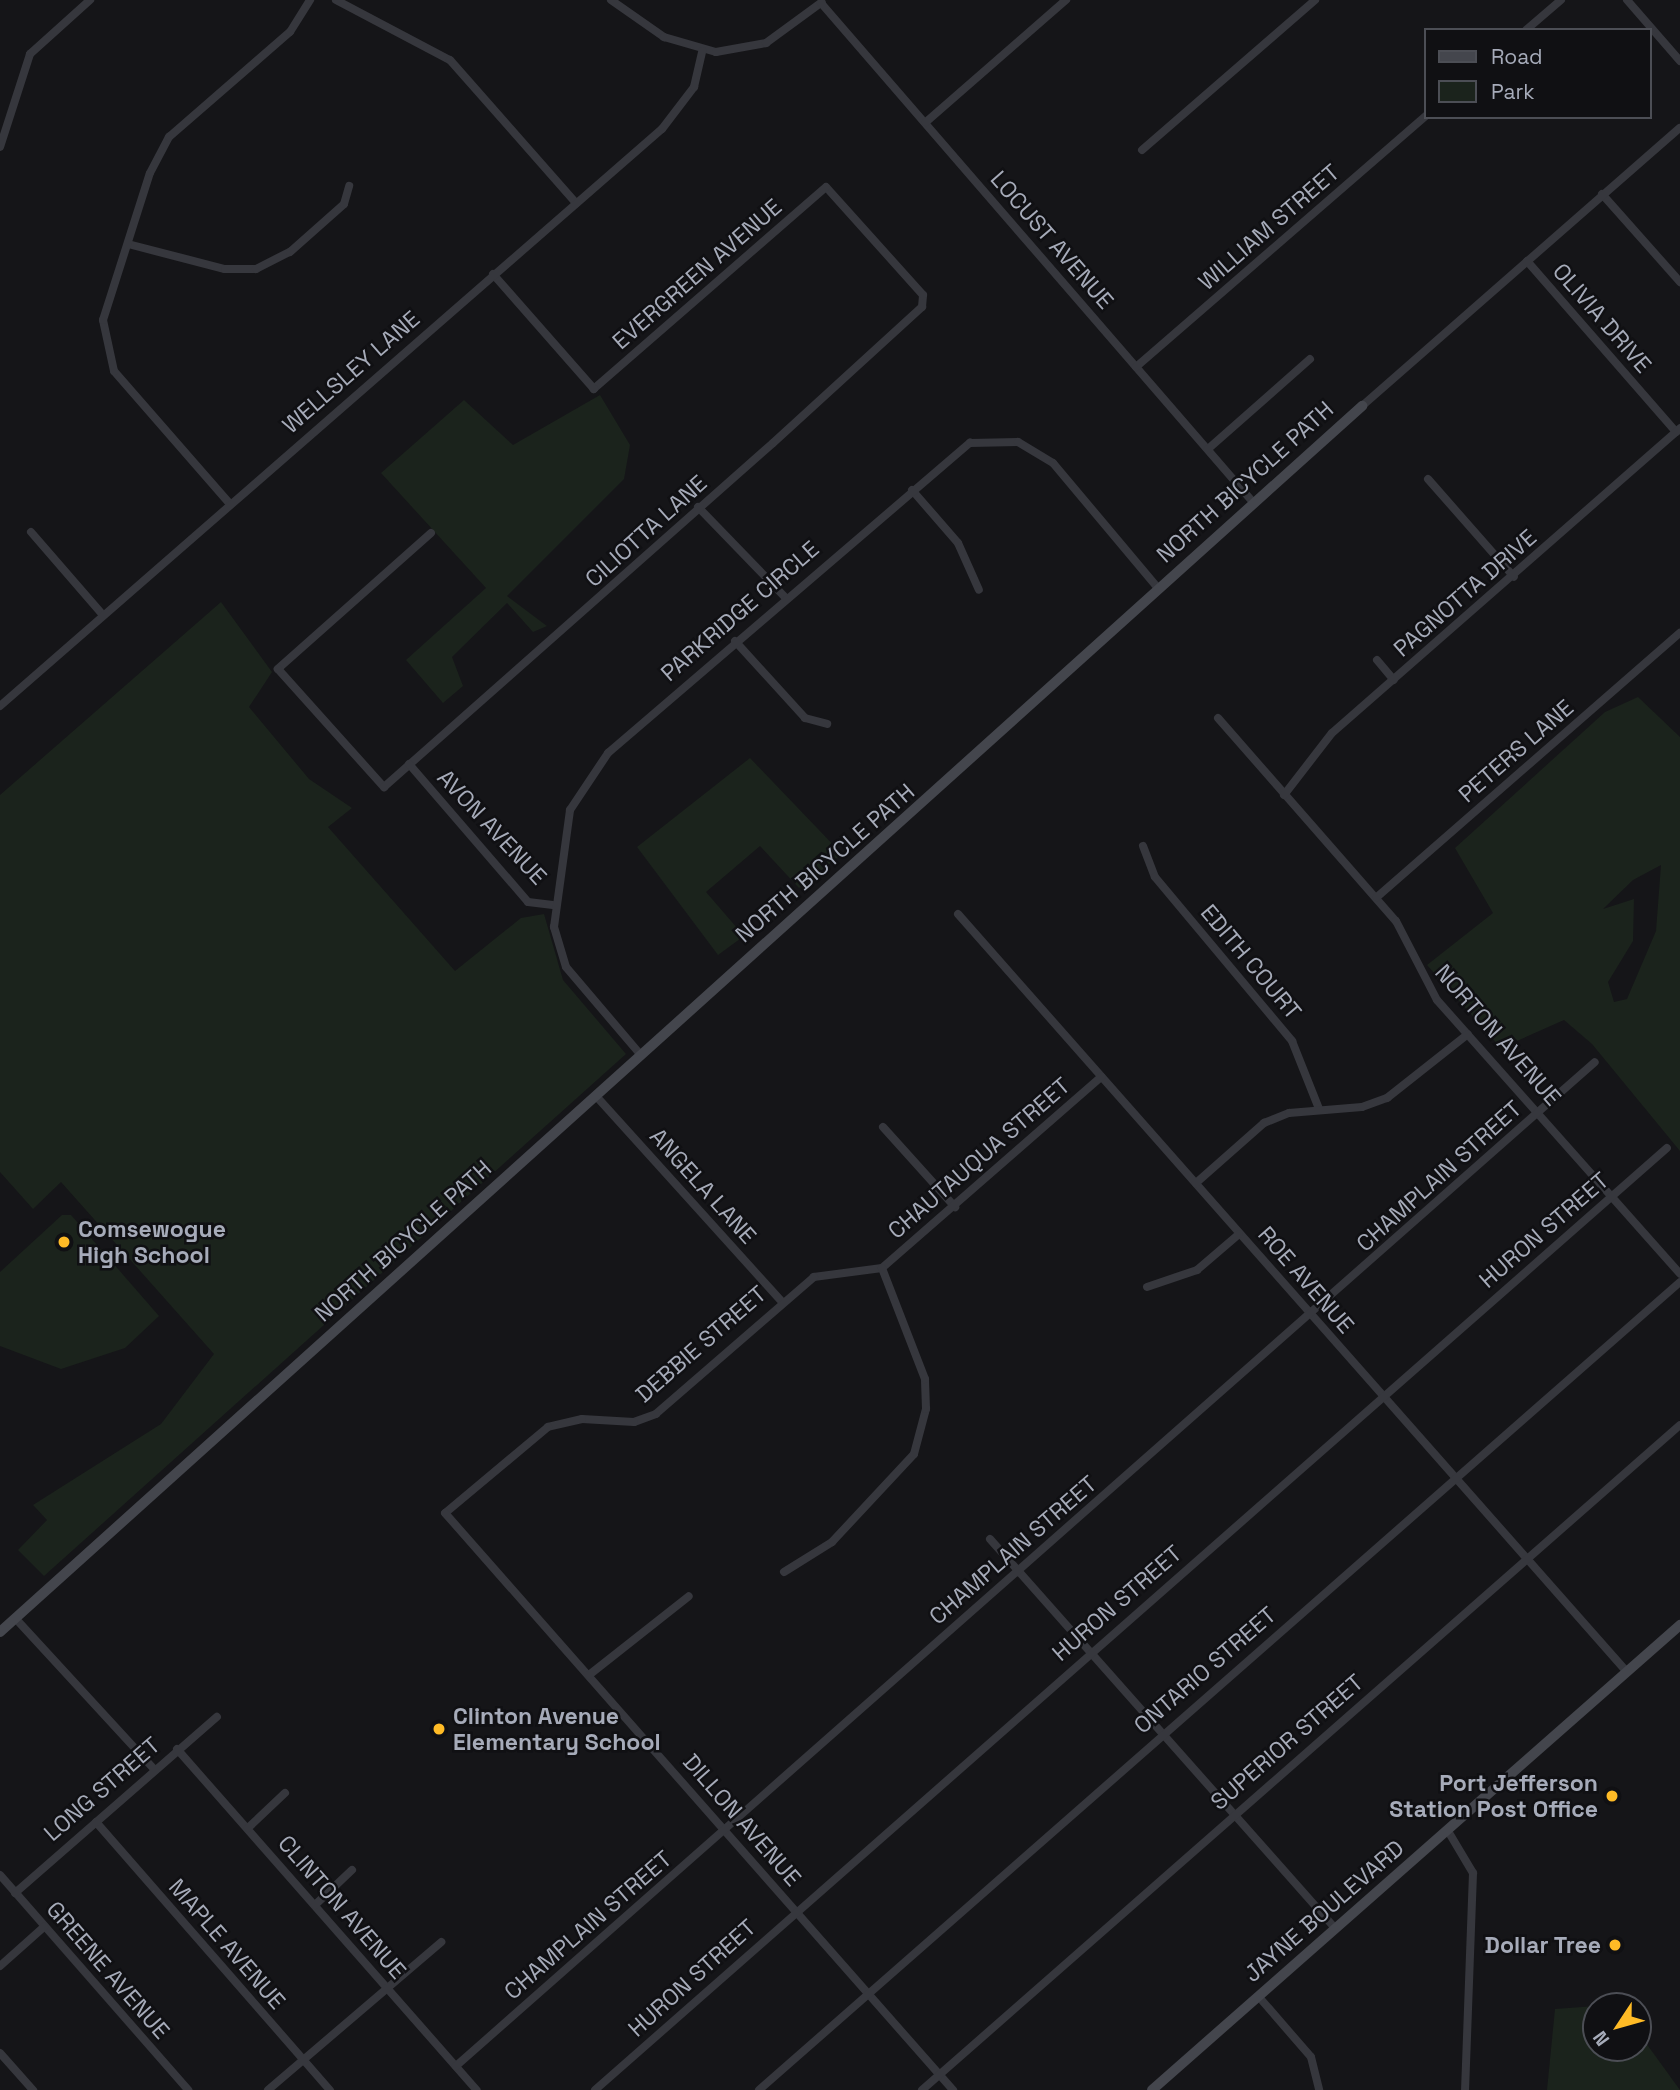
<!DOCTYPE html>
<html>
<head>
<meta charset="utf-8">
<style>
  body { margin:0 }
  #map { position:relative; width:1680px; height:2090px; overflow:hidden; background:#151518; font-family:"Space Grotesk",sans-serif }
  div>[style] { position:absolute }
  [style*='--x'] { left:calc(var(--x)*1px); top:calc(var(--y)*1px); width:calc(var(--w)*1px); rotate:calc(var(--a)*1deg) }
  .green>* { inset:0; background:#1b231c }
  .street>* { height:8px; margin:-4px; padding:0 4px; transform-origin:4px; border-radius:4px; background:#36373d }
  .secondary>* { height:10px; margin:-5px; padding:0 5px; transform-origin:5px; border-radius:5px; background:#44464d }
  .dots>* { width:19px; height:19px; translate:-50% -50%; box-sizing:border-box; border:4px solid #101013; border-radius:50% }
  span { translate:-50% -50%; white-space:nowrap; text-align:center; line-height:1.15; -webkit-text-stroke:5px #101013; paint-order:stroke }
  .street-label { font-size:23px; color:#a6abb9 }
  .poi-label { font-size:23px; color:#a6abb9; font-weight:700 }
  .left { translate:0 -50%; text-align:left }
  .right { translate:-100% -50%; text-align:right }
  .legend { position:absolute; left:1424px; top:28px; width:228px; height:91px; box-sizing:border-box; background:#101013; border:2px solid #4c4e55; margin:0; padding:9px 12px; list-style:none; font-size:21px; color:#a6abb9 }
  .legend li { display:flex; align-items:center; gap:14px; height:35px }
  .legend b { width:35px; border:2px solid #4c4e55 }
  .north { position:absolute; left:1582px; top:1992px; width:70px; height:70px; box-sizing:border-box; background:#101013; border:2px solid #4c4e55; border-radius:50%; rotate:234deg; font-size:19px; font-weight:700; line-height:28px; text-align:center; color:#a6abb9 }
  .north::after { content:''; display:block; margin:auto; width:24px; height:32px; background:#ffbb26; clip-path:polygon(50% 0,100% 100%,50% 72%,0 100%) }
</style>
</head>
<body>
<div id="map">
  <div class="green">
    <div style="clip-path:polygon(600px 395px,630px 445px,624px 479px,507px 596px,547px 626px,533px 632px,507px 603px,452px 657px,463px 686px,443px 703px,406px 660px,486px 588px,381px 473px,464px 400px,513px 445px)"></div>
    <div style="clip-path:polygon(221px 602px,272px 672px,249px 707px,309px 779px,352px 808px,328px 827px,455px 971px,521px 918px,544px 914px,563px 980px,626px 1054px,44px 1576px,18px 1550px,47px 1520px,33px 1505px,161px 1424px,214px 1354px,61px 1182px,33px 1209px,0 1172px,0 795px)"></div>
    <div style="clip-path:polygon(evenodd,1638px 697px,1680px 737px,1680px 1151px,1592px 1044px,1564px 1020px,1501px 1048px,1427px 965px,1493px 913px,1455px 848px,1605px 712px,1638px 697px,1661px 865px,1656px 931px,1627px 999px,1614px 1002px,1608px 982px,1633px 941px,1634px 899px,1603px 909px,1633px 880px,1661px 865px)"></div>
    <div style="clip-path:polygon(750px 758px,842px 854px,799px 888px,760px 846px,706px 892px,744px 936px,718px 955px,637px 847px)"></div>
    <div style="clip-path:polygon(62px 1215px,71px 1215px,159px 1316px,125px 1348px,61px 1369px,0 1346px,0 1272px)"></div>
    <div style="clip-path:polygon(1623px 2004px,1596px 2006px,1596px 2048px,1638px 2048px,1638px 2032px,1680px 2090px,1547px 2090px,1555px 2009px)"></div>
  </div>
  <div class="street">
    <div style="--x:336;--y:0;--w:129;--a:27.8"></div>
    <div style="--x:450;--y:60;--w:191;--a:48.6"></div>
    <div style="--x:611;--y:0;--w:65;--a:34.9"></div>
    <div style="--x:664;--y:37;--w:54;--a:16.1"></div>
    <div style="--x:716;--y:52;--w:51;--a:-10.2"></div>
    <div style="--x:766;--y:43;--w:69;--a:-36.2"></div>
    <div style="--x:1627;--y:0;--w:81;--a:49"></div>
    <div style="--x:821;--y:3;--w:660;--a:49.12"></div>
    <div style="--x:1526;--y:30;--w:46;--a:-40.6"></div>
    <div style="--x:926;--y:122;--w:186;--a:-41.1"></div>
    <div style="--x:0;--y:147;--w:98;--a:-72.1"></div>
    <div style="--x:30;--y:54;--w:81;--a:-42"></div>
    <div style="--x:1142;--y:150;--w:229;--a:-40.9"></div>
    <div style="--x:1602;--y:194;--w:118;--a:48.4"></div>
    <div style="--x:128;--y:244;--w:100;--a:14.5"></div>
    <div style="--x:225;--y:269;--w:31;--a:0"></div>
    <div style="--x:256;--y:269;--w:38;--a:-27"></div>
    <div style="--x:290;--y:252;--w:72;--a:-41.6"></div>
    <div style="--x:344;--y:204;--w:19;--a:-74"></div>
    <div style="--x:1527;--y:261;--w:227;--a:48.9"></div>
    <div style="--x:1136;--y:367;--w:384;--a:-40.9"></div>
    <div style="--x:1362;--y:406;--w:422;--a:-41.2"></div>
    <div style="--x:1208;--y:449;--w:136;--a:-41.4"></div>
    <div style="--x:1428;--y:479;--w:130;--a:48.7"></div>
    <div style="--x:912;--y:490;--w:70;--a:49"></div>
    <div style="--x:958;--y:543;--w:51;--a:65.9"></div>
    <div style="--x:230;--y:504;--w:176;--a:-131.1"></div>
    <div style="--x:114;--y:371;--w:52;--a:-102.2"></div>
    <div style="--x:103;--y:320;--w:154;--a:-72.3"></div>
    <div style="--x:150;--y:173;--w:41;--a:-62.2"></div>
    <div style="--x:169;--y:137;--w:160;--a:-41"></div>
    <div style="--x:290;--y:32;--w:38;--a:-58"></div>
    <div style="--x:698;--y:507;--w:125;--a:46"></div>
    <div style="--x:31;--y:532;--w:110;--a:49.1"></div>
    <div style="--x:431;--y:533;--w:205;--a:138.4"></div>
    <div style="--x:278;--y:669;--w:159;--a:48.1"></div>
    <div style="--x:384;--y:787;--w:519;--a:-41.49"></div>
    <div style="--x:773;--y:443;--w:202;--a:-42.4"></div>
    <div style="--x:922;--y:307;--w:12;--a:-85"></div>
    <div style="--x:923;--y:295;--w:145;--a:-131.9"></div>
    <div style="--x:826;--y:187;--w:308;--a:139"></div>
    <div style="--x:594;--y:389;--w:153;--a:-131.3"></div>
    <div style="--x:735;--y:641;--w:104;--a:47.7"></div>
    <div style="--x:805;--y:718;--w:23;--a:15"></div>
    <div style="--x:1377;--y:660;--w:26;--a:50"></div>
    <div style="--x:0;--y:706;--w:878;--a:-41.08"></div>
    <div style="--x:662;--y:129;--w:53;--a:-52.7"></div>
    <div style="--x:694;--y:87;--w:37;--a:-77"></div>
    <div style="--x:1218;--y:718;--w:270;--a:48.8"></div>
    <div style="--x:1396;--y:921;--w:89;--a:62.6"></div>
    <div style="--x:1437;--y:1000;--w:366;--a:48.4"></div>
    <div style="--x:409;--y:764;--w:182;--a:49.2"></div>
    <div style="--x:528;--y:902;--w:25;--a:7"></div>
    <div style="--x:1284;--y:795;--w:78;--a:-52.3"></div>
    <div style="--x:1332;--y:733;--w:463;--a:-41.2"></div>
    <div style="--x:1143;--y:846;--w:33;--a:69"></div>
    <div style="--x:1155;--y:877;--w:214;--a:50.1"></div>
    <div style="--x:1292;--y:1041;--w:73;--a:68.3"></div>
    <div style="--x:1377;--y:897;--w:402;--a:-41.1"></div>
    <div style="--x:958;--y:914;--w:1010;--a:48.57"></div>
    <div style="--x:640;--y:1054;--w:114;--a:-130.4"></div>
    <div style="--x:566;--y:967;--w:42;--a:-106.7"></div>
    <div style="--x:554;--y:927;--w:118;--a:-82.2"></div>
    <div style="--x:570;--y:810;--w:69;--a:-56.3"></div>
    <div style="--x:608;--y:753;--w:477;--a:-40.6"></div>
    <div style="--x:970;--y:443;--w:48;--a:-1.2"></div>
    <div style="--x:1018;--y:442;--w:41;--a:31"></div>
    <div style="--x:1053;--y:463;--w:163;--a:50"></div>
    <div style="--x:596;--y:1096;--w:276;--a:47.9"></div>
    <div style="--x:883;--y:1127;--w:108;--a:48"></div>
    <div style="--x:1196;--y:1183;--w:91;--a:-41.4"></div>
    <div style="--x:1264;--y:1123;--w:27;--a:-22"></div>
    <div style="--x:1289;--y:1113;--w:73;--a:-4.7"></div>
    <div style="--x:1362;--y:1107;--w:27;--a:-20"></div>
    <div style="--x:1387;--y:1098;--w:103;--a:-38.3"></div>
    <div style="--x:882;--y:1268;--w:69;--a:172.5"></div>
    <div style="--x:814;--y:1277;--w:209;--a:139.1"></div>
    <div style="--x:656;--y:1414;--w:23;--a:160"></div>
    <div style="--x:634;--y:1422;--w:52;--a:-176.7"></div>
    <div style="--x:582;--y:1419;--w:35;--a:167"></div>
    <div style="--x:548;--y:1427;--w:134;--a:140.1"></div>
    <div style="--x:445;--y:1513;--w:769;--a:48.64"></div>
    <div style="--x:882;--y:1268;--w:291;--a:-41.1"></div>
    <div style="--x:1147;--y:1287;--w:53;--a:-18.8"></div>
    <div style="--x:1197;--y:1270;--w:55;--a:-40.6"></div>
    <div style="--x:990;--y:1539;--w:519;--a:48.44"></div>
    <div style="--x:784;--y:1572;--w:57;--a:-32"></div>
    <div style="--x:832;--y:1542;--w:120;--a:-47"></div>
    <div style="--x:914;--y:1454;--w:47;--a:-75.1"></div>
    <div style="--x:926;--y:1409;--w:30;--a:-92"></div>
    <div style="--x:925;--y:1379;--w:119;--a:-111.2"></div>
    <div style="--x:16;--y:1619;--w:204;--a:47.4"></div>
    <div style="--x:589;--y:1675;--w:127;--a:-38.3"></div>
    <div style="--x:177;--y:1749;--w:454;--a:48.7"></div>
    <div style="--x:96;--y:1822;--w:356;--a:48.9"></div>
    <div style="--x:248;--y:1828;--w:51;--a:-43.4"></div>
    <div style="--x:1448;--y:1831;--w:49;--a:59.2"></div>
    <div style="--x:1473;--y:1873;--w:217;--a:92.1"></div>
    <div style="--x:0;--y:1875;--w:286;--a:48.8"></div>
    <div style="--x:15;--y:1893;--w:268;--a:-41.1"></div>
    <div style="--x:315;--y:1905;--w:51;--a:-43.4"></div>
    <div style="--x:0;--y:1966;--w:59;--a:-41.6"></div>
    <div style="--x:1259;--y:1997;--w:79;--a:49.1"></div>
    <div style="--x:1311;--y:2057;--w:34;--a:76"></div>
    <div style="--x:0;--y:2053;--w:50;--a:48.3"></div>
    <div style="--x:456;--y:2066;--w:1518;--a:-41.4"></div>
    <div style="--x:268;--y:2090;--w:228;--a:-40.5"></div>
    <div style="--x:595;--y:2090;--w:1427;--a:-41.31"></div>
    <div style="--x:759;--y:2090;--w:1225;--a:-41.26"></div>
    <div style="--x:922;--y:2090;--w:1008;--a:-41.26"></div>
  </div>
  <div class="secondary">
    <div style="--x:0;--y:1632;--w:1833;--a:-41.99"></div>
    <div style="--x:1152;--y:2090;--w:704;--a:-41.37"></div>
  </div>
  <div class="dots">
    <div style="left:64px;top:1242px;background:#ffbb26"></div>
    <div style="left:439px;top:1729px;background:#ffbb26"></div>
    <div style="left:1612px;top:1796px;background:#ffbb26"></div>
    <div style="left:1615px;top:1945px;background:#ffbb26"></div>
  </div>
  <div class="street-label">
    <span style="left:1269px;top:227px;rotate:-41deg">WILLIAM STREET</span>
    <span style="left:1052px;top:240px;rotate:49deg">LOCUST AVENUE</span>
    <span style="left:697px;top:274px;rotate:-41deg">EVERGREEN AVENUE</span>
    <span style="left:1602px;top:318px;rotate:49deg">OLIVIA DRIVE</span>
    <span style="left:351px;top:372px;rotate:-41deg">WELLSLEY LANE</span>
    <span style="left:1245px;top:482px;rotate:-42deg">NORTH BICYCLE PATH</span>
    <span style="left:646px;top:531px;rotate:-42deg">CILIOTTA LANE</span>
    <span style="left:1465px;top:593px;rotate:-41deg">PAGNOTTA DRIVE</span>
    <span style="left:740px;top:611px;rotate:-41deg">PARKRIDGE CIRCLE</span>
    <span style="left:1516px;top:751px;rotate:-41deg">PETERS LANE</span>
    <span style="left:492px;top:827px;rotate:47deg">AVON AVENUE</span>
    <span style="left:825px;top:863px;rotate:-41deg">NORTH BICYCLE PATH</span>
    <span style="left:1251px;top:962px;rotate:50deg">EDITH COURT</span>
    <span style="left:1498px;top:1035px;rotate:49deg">NORTON AVENUE</span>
    <span style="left:979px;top:1158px;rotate:-41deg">CHAUTAUQUA STREET</span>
    <span style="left:1439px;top:1176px;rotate:-42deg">CHAMPLAIN STREET</span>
    <span style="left:703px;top:1186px;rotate:48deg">ANGELA LANE</span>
    <span style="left:1544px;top:1230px;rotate:-41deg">HURON STREET</span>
    <span style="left:403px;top:1241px;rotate:-42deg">NORTH BICYCLE PATH</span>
    <span style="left:1306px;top:1280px;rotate:49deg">ROE AVENUE</span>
    <span style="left:701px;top:1344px;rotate:-41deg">DEBBIE STREET</span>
    <span style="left:1013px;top:1550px;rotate:-41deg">CHAMPLAIN STREET</span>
    <span style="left:1117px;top:1603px;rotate:-41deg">HURON STREET</span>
    <span style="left:1205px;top:1670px;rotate:-41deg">ONTARIO STREET</span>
    <span style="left:1287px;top:1742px;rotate:-41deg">SUPERIOR STREET</span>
    <span style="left:102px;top:1789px;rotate:-41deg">LONG STREET</span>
    <span style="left:742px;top:1820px;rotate:49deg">DILLON AVENUE</span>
    <span style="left:342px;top:1907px;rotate:49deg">CLINTON AVENUE</span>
    <span style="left:1324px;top:1911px;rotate:-41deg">JAYNE BOULEVARD</span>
    <span style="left:588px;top:1925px;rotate:-41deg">CHAMPLAIN STREET</span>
    <span style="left:227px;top:1944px;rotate:49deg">MAPLE AVENUE</span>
    <span style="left:108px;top:1970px;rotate:49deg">GREENE AVENUE</span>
    <span style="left:692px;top:1978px;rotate:-42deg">HURON STREET</span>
  </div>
  <div class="poi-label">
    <span class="left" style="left:78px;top:1242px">Comsewogue<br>High School</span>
    <span class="left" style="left:453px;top:1729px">Clinton Avenue<br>Elementary School</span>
    <span class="right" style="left:1598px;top:1796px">Port Jefferson<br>Station Post Office</span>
    <span class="right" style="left:1601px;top:1945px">Dollar Tree</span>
  </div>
  <ul class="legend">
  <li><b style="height:9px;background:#44464d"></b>Road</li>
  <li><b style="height:19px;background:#1b231c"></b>Park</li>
  </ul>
  <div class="north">N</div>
</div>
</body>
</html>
